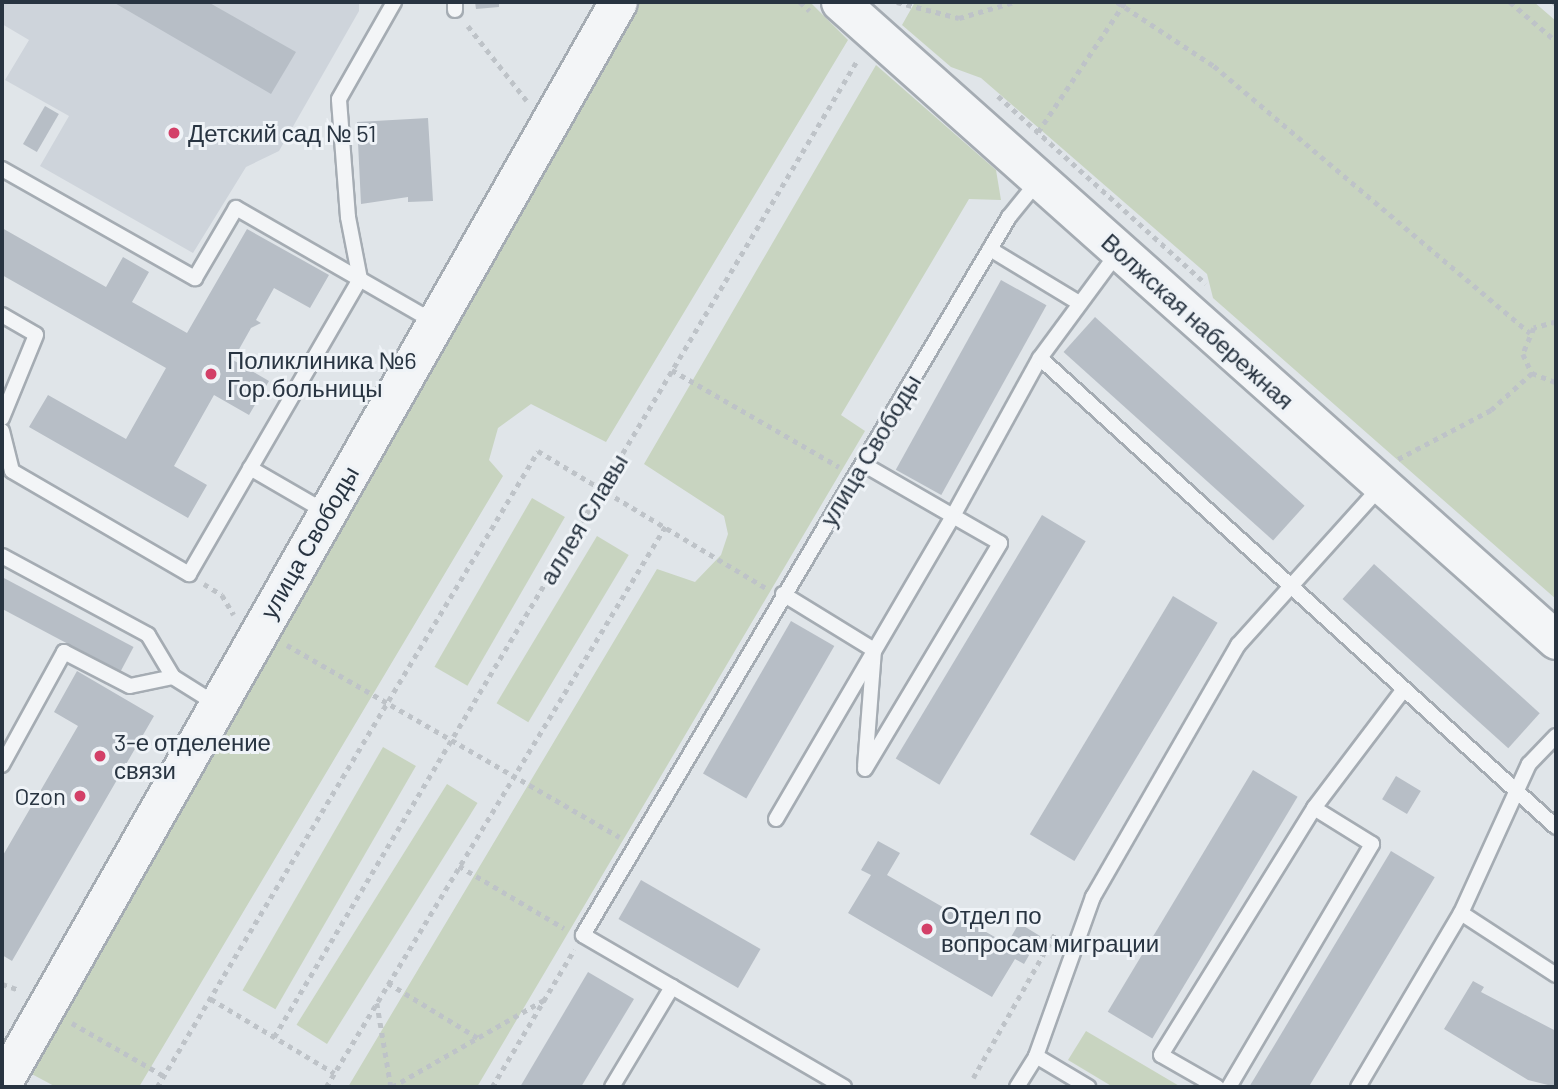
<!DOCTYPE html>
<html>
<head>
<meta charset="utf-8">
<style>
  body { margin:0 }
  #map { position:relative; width:1558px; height:1089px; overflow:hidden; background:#e0e5e9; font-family:Barlow,sans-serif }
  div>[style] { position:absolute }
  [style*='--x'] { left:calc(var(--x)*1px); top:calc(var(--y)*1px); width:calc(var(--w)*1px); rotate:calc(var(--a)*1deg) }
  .built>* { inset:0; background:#ced4db }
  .green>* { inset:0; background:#c8d4c0; transform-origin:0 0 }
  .building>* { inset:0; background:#b7bec6; transform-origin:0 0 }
  .path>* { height:4.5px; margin-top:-2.25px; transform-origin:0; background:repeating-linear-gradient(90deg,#bec3c8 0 5px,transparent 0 10px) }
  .roads { filter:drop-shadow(2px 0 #a5acb3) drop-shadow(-2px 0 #a5acb3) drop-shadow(0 2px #a5acb3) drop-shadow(0 -2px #a5acb3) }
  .service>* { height:14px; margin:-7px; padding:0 7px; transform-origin:7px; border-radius:7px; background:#f3f5f7 }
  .tertiary>* { height:37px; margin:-18.5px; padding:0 18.5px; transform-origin:18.5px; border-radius:18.5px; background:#f3f5f7 }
  .dots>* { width:19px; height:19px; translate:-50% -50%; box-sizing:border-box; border:4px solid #eff3f7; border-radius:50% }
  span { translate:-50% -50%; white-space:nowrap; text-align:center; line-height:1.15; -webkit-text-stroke:6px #eff3f7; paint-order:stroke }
  .poi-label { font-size:24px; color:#283441 }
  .left { translate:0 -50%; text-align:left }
  .right { translate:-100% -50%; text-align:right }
  .street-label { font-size:24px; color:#283441 }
  .frame { position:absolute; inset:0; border:4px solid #283441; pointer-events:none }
</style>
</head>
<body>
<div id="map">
  <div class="built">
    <div style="clip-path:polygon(2px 2px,359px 2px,359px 11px,279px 151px,246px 167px,193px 253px,40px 166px,69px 116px,5px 80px,29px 40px,2px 24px)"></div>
  </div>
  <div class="green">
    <div style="clip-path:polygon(631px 2px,810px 2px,848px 40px,606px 442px,531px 404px,498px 428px,489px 460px,503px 476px,139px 1087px,56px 1087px,28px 1072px)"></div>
    <div style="clip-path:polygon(915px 2px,1534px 2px,1556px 21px,1556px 599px,1213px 298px,1207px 274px,981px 78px,951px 67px,902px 25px)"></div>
    <div style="clip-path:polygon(876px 65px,996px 170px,1001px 200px,969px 199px,841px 415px,865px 431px,477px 1087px,348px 1087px,657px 569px,695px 582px,721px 555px,728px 534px,724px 516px,644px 464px)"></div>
    <div style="left:532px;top:498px;width:38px;height:195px;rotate:30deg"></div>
    <div style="left:597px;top:536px;width:37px;height:195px;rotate:31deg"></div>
    <div style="left:383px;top:747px;width:38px;height:281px;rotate:30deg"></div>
    <div style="left:447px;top:784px;width:36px;height:284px;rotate:32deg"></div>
    <div style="clip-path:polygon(1086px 1031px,1181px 1087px,1113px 1087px,1068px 1060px)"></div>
  </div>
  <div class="building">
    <div style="clip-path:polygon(113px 2px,208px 2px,296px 52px,271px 94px)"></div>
    <div style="clip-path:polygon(475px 2px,499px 2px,499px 7px,476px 9px)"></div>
    <div style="left:45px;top:106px;width:16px;height:44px;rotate:30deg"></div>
    <div style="clip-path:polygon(428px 118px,433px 201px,408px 202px,408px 197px,361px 204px,357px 122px)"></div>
    <div style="clip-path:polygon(2px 228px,106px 287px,123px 257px,149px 272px,132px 302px,187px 333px,247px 229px,329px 275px,310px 308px,274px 288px,256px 320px,261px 323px,251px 328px,233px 360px,269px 381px,249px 415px,214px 395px,174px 466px,207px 485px,188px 518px,29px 427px,48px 395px,126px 439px,166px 368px,2px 275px)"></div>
    <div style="left:1001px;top:280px;width:52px;height:217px;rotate:29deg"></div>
    <div style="left:1095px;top:317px;width:282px;height:47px;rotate:42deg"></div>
    <div style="left:1042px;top:515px;width:51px;height:284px;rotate:31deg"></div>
    <div style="left:1374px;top:564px;width:223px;height:47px;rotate:42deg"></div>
    <div style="left:2px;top:577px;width:149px;height:28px;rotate:28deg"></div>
    <div style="left:1173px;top:596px;width:52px;height:278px;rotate:31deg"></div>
    <div style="left:791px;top:621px;width:50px;height:176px;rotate:30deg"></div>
    <div style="clip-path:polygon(77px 671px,154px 716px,12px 961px,2px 955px,2px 857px,78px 726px,54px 712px)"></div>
    <div style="left:1253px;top:770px;width:52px;height:282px;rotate:31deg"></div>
    <div style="left:1396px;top:776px;width:29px;height:27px;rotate:31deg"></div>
    <div style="clip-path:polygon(878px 841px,900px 853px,887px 875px,1007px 944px,1019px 923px,1040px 936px,1024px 964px,1015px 959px,992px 997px,848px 913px,871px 875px,861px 870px)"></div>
    <div style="left:1391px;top:851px;width:51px;height:274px;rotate:31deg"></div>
    <div style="left:641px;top:880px;width:138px;height:45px;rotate:30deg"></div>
    <div style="clip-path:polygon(588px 972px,634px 999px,581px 1087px,520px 1087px)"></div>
    <div style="clip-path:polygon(1473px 981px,1484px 987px,1481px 992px,1556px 1031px,1556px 1087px,1528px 1080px,1444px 1029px)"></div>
  </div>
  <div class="path">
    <div style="--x:800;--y:2;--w:13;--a:42"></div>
    <div style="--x:897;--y:2;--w:64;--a:14.5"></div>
    <div style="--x:959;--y:18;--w:57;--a:-16.2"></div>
    <div style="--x:1117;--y:2;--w:116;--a:33.4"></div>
    <div style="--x:1214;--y:66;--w:414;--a:40.2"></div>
    <div style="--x:1510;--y:2;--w:60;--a:40.3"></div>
    <div style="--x:1554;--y:2;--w:3;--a:45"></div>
    <div style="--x:468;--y:26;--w:95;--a:51.8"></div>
    <div style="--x:998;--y:96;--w:280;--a:42.1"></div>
    <div style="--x:1038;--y:132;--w:156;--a:-56.2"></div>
    <div style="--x:1556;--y:322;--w:23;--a:165"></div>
    <div style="--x:1534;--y:328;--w:28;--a:113"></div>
    <div style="--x:1523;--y:354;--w:21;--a:65"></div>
    <div style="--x:1532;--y:373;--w:26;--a:21"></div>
    <div style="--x:672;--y:370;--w:193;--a:30.1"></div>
    <div style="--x:1398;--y:459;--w:105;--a:-27.8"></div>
    <div style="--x:1491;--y:410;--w:55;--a:-42.1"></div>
    <div style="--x:204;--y:584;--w:21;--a:31"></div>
    <div style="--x:222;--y:595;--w:23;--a:59"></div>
    <div style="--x:287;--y:645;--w:384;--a:30"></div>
    <div style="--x:459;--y:866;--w:122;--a:30.6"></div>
    <div style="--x:388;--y:983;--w:105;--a:31.4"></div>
    <div style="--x:2;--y:984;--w:18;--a:19"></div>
    <div style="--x:211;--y:999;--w:144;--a:31"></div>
    <div style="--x:377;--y:1003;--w:85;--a:80.5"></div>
    <div style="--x:72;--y:1023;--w:106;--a:29.9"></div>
    <div style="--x:274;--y:1037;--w:1139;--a:-59.16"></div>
    <div style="--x:973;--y:1078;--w:168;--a:-60.4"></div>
    <div style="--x:157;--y:1087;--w:741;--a:-59.08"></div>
    <div style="--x:538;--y:451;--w:266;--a:31"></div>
    <div style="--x:326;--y:1087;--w:655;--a:-58.81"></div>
    <div style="--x:392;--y:1087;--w:175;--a:-29.8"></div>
    <div style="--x:492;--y:1087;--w:160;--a:-59.1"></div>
  </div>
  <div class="roads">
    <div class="service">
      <div style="--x:455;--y:2;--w:8;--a:90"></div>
      <div style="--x:2;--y:169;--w:222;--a:29.5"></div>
      <div style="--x:195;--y:278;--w:81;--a:-59.6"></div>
      <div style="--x:236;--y:208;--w:228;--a:29.9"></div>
      <div style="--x:990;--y:249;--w:104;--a:31.2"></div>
      <div style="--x:2;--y:315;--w:39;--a:30"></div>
      <div style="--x:36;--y:335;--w:90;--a:112.3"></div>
      <div style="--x:1040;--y:358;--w:697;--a:42.27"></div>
      <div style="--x:2;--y:431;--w:41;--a:76"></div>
      <div style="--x:12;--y:471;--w:205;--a:30.2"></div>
      <div style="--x:189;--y:574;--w:341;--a:-59.9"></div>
      <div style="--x:360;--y:279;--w:63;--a:-101"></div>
      <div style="--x:348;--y:217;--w:118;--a:-94.4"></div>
      <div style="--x:339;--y:99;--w:112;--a:-60.4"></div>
      <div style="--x:250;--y:468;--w:88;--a:30.1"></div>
      <div style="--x:2;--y:556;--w:166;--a:28.4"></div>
      <div style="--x:148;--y:635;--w:49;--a:59.2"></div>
      <div style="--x:783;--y:594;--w:107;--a:31.6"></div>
      <div style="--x:874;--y:650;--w:116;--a:94.4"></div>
      <div style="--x:2;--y:765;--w:129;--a:-61.2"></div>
      <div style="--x:64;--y:652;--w:74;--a:27.3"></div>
      <div style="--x:130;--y:686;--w:44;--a:-11.8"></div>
      <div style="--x:173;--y:677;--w:51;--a:32.1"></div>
      <div style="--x:865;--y:769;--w:263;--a:-59.1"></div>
      <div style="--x:1000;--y:543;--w:54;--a:-150.1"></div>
      <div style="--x:953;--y:516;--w:180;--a:-61.2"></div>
      <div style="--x:1040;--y:358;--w:133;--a:-53.6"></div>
      <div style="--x:776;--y:819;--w:351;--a:-59.7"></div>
      <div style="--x:953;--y:516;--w:104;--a:-150"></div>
      <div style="--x:1461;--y:913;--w:113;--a:33.1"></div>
      <div style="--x:1036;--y:1056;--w:61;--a:30.8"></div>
      <div style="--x:612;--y:1087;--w:117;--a:-59"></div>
      <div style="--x:844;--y:1087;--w:302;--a:-149.8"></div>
      <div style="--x:583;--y:935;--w:835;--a:-59.32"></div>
      <div style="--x:1009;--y:217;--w:48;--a:-51"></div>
      <div style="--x:1017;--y:1087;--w:36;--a:-58"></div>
      <div style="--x:1036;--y:1056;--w:169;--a:-70.3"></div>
      <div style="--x:1093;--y:897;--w:291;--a:-60.1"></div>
      <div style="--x:1238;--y:645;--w:214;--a:-48"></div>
      <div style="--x:1217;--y:1087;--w:64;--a:-150.3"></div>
      <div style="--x:1161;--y:1055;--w:291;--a:-58.2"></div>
      <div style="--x:1314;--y:808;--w:149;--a:-52.9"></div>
      <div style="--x:1229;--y:1087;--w:282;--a:-59.5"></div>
      <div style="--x:1372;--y:844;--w:68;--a:-148.2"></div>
      <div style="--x:1358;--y:1087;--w:202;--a:-59.4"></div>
      <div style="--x:1461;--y:913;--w:164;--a:-65.5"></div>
      <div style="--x:1529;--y:764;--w:39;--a:-46"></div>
    </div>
    <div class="tertiary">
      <div style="--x:840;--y:2;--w:959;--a:41.7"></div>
      <div style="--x:2;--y:1084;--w:1245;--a:-60.35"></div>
    </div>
  </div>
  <div class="dots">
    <div style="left:174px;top:133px;background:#d34068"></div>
    <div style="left:211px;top:374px;background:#d34068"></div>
    <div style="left:100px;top:756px;background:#d34068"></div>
    <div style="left:80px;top:796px;background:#d34068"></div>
    <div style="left:927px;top:929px;background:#d34068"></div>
  </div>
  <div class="poi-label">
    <span class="left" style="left:188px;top:133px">Детский сад № 51</span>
    <span class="left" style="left:227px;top:374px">Поликлиника №6<br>Гор.больницы</span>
    <span class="left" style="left:114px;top:756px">3-е отделение<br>связи</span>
    <span class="right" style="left:66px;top:796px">Ozon</span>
    <span class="left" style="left:941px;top:929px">Отдел по<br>вопросам миграции</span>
  </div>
  <div class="street-label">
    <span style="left:1198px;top:321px;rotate:42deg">Волжская набережная</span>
    <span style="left:870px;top:450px;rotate:-59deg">улица Свободы</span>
    <span style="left:583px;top:519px;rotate:-59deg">аллея Славы</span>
    <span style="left:309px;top:542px;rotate:-60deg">улица Свободы</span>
  </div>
  <div class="frame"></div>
</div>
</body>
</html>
